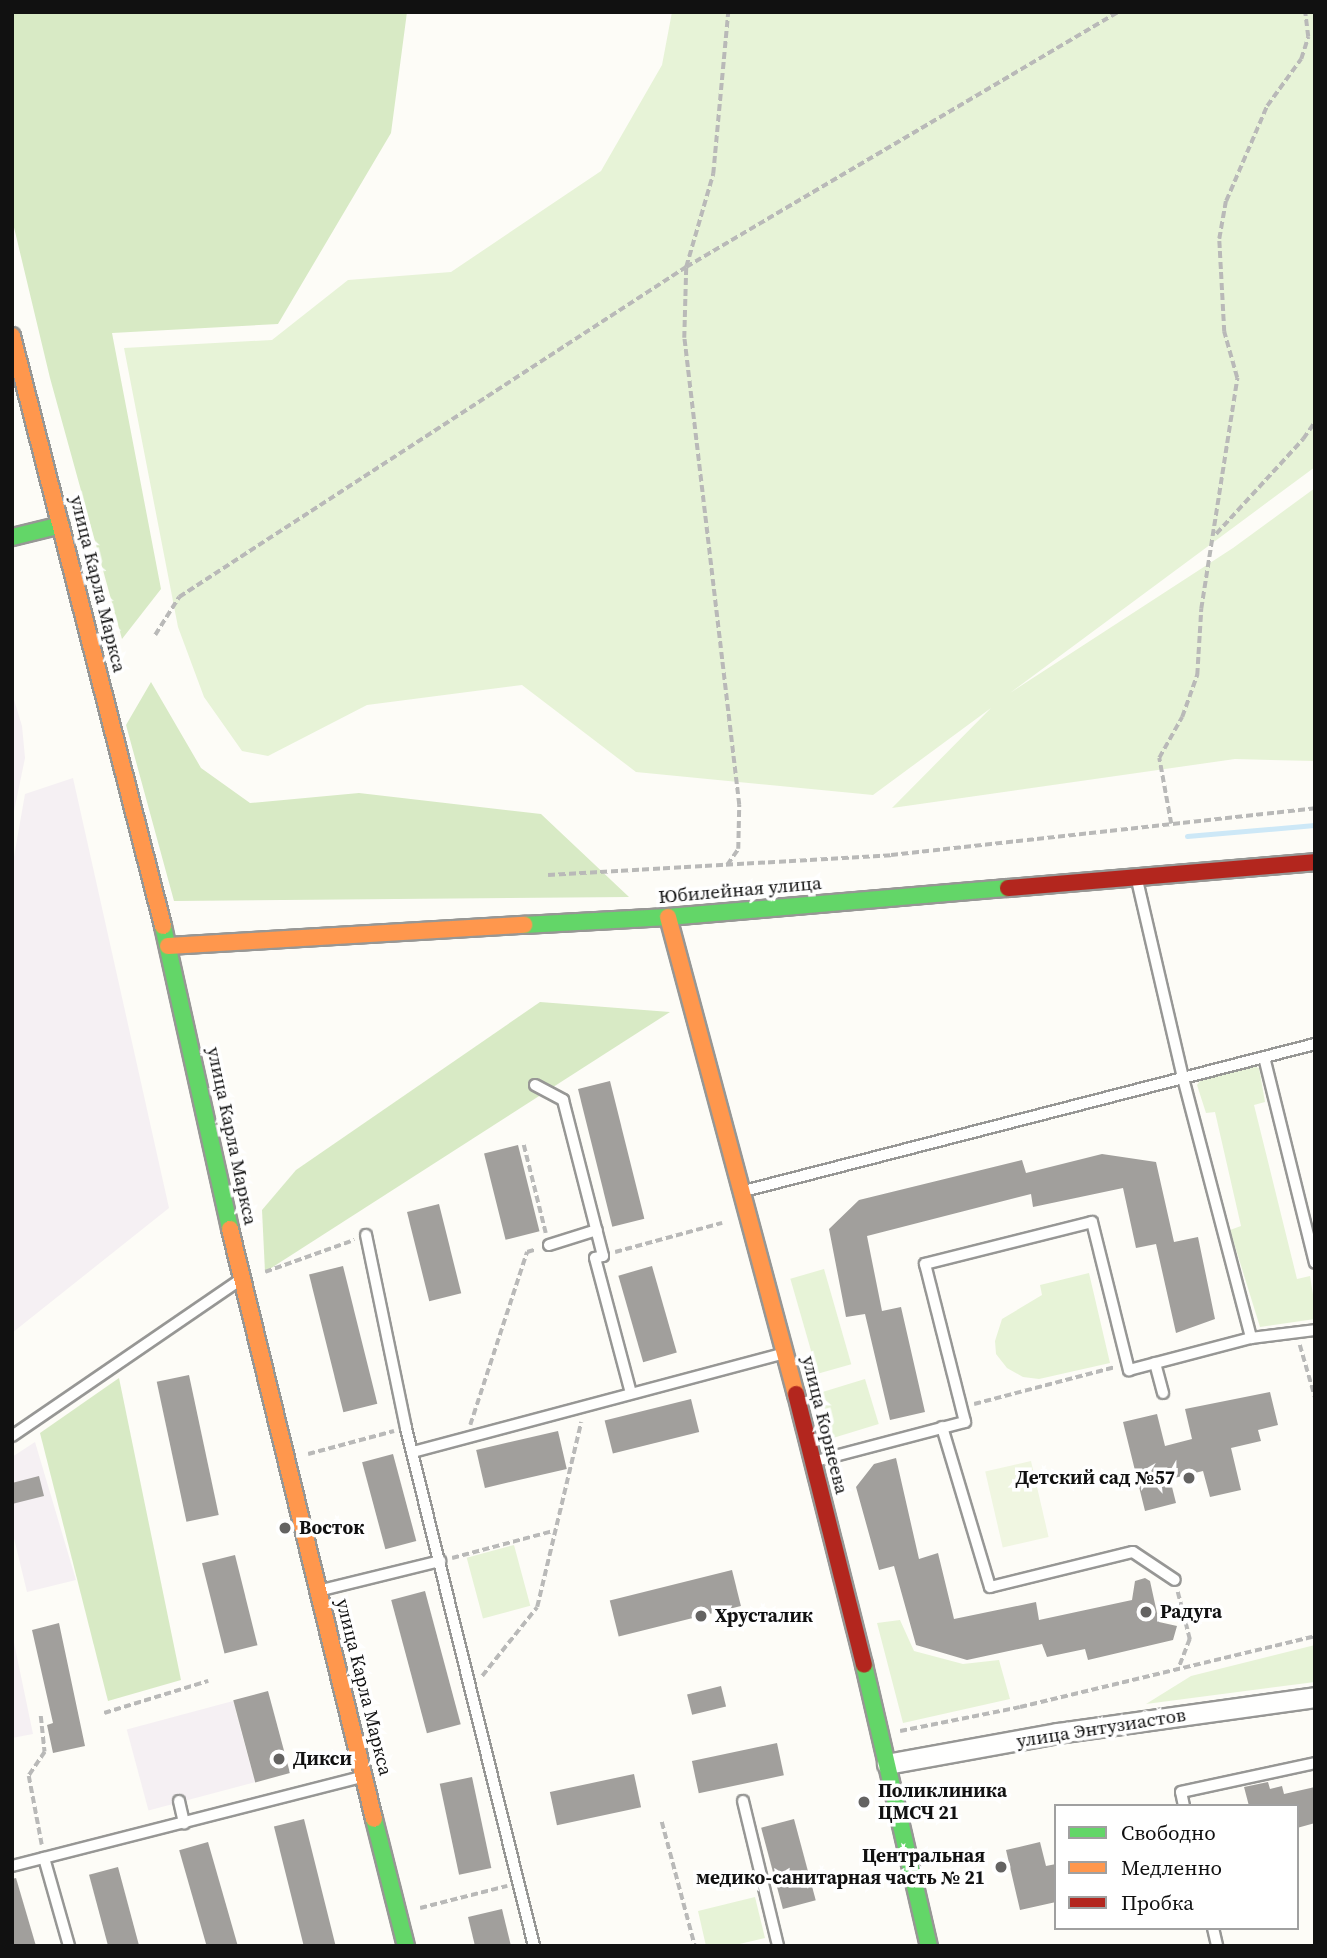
<!DOCTYPE html>
<html>
<head>
<meta charset="utf-8">
<style>
  body { margin:0 }
  #map { position:relative; width:1327px; height:1958px; overflow:hidden; background:#fdfcf7; font-family:"Source Serif 4",serif }
  div>[style] { position:absolute }
  [style*='--x'] { left:calc(var(--x)*1px); top:calc(var(--y)*1px); width:calc(var(--w)*1px); rotate:calc(var(--a)*1deg) }
  .industrial>* { inset:0; background:#f5f0f3; transform-origin:0 0 }
  .green>* { inset:0; background:#e7f3d7; transform-origin:0 0 }
  .forest>* { inset:0; background:#d8eac5 }
  .pitch>* { inset:0; background:#f0f6e1; transform-origin:0 0 }
  .stream>* { height:5px; margin:-2.5px; padding:0 2.5px; transform-origin:2.5px; border-radius:2.5px; background:#cde8f7 }
  .building>* { inset:0; background:#a19f9c; transform-origin:0 0 }
  .path>* { height:3.5px; margin-top:-1.75px; transform-origin:0; background:repeating-linear-gradient(90deg,#b9b9b8 0 7px,transparent 0 10.5px) }
  .roads { filter:drop-shadow(2px 0 #979795) drop-shadow(-2px 0 #979795) drop-shadow(0 2px #979795) drop-shadow(0 -2px #979795) }
  .lane>* { height:10px; margin:-5px; padding:0 5px; transform-origin:5px; border-radius:5px; background:#fffffe }
  .street>* { height:19px; margin:-9.5px; padding:0 9.5px; transform-origin:9.5px; border-radius:9.5px; background:#fffffe }
  .fast>* { height:16px; margin:-8px; padding:0 8px; transform-origin:8px; border-radius:8px; background:#63d668 }
  .slow>* { height:16px; margin:-8px; padding:0 8px; transform-origin:8px; border-radius:8px; background:#ff974d }
  .jam>* { height:16px; margin:-8px; padding:0 8px; transform-origin:8px; border-radius:8px; background:#b3261e }
  .dots>* { width:19px; height:19px; translate:-50% -50%; box-sizing:border-box; border:4px solid #fff; border-radius:50% }
  span { translate:-50% -50%; white-space:nowrap; text-align:center; line-height:1.15; -webkit-text-stroke:7px #fff; paint-order:stroke }
  .street-label { font-size:19px; color:#111 }
  .poi-label { font-size:19px; color:#111; font-weight:700 }
  .right { translate:-100% -50%; text-align:right }
  .left { translate:0 -50%; text-align:left }
  .frame { position:absolute; inset:0; border:14px solid #111; pointer-events:none }
  .legend { position:absolute; left:1054px; top:1804px; width:245px; height:126px; box-sizing:border-box; background:#fff; border:2px solid #a0a0a0; margin:0; padding:9px 12px; list-style:none; font-size:21px; color:#111 }
  .legend li { display:flex; align-items:center; gap:14px; height:35px }
  .legend b { width:35px; border:2px solid #a0a0a0 }
</style>
</head>
<body>
<div id="map">
  <div class="industrial">
    <div style="clip-path:polygon(12px 693px,22px 726px,25px 758px,12px 821px)"></div>
    <div style="clip-path:polygon(73px 778px,169px 1208px,12px 1333px,12px 868px,25px 794px)"></div>
    <div style="clip-path:polygon(35px 1442px,76px 1580px,27px 1592px,12px 1530px,12px 1457px)"></div>
    <div style="clip-path:polygon(12px 1633px,33px 1734px,12px 1738px)"></div>
    <div style="left:233px;top:1701px;width:84px;height:110px;rotate:75deg"></div>
  </div>
  <div class="green">
    <div style="clip-path:polygon(672px 12px,1315px 12px,1315px 467px,1010px 693px,1233px 548px,1315px 488px,1315px 761px,1235px 759px,892px 808px,991px 708px,873px 795px,636px 772px,522px 685px,367px 705px,268px 756px,242px 751px,204px 697px,178px 627px,124px 348px,272px 340px,348px 280px,451px 272px,601px 171px,662px 65px)"></div>
    <div style="clip-path:polygon(1252px 1066px,1259px 1068px,1265px 1102px,1254px 1105px,1297px 1279px,1310px 1276px,1315px 1307px,1315px 1319px,1260px 1327px,1230px 1230px,1241px 1226px,1215px 1112px,1206px 1113px,1197px 1085px,1203px 1077px)"></div>
    <div style="left:824px;top:1269px;width:99px;height:35px;rotate:74deg"></div>
    <div style="clip-path:polygon(1089px 1273px,1110px 1363px,1039px 1379px,1023px 1377px,1007px 1368px,996px 1354px,995px 1341px,1002px 1319px,1042px 1295px,1040px 1285px)"></div>
    <div style="left:865px;top:1379px;width:47px;height:47px;rotate:73deg"></div>
    <div style="left:514px;top:1545px;width:63px;height:49px;rotate:75deg"></div>
    <div style="clip-path:polygon(900px 1620px,914px 1651px,963px 1664px,999px 1660px,1010px 1699px,903px 1723px,877px 1623px)"></div>
    <div style="clip-path:polygon(1315px 1645px,1315px 1682px,1146px 1704px,1191px 1676px)"></div>
    <div style="clip-path:polygon(755px 1897px,765px 1938px,731px 1946px,706px 1946px,698px 1911px)"></div>
  </div>
  <div class="forest">
    <div style="clip-path:polygon(12px 12px,407px 12px,391px 133px,278px 324px,112px 333px,161px 589px,122px 639px,50px 378px,12px 219px)"></div>
    <div style="clip-path:polygon(151px 682px,201px 768px,250px 803px,359px 793px,541px 814px,629px 897px,174px 901px,126px 725px)"></div>
    <div style="clip-path:polygon(540px 1002px,670px 1012px,265px 1272px,262px 1210px,296px 1170px)"></div>
    <div style="clip-path:polygon(119px 1378px,181px 1680px,108px 1701px,40px 1433px)"></div>
  </div>
  <div class="pitch">
    <div style="left:1031px;top:1461px;width:78px;height:47px;rotate:77deg"></div>
  </div>
  <div class="stream">
    <div style="--x:1187;--y:836;--w:128;--a:-4.9"></div>
  </div>
  <div class="building">
    <div style="left:610px;top:1081px;width:142px;height:33px;rotate:76deg"></div>
    <div style="left:518px;top:1145px;width:89px;height:35px;rotate:76deg"></div>
    <div style="clip-path:polygon(1102px 1154px,1156px 1162px,1174px 1242px,1198px 1237px,1215px 1319px,1176px 1333px,1156px 1244px,1136px 1248px,1123px 1188px,1033px 1207px,1031px 1194px,867px 1236px,882px 1311px,901px 1307px,925px 1412px,890px 1420px,865px 1314px,846px 1317px,829px 1229px,859px 1200px,1022px 1160px,1026px 1173px)"></div>
    <div style="left:439px;top:1204px;width:92px;height:33px;rotate:76deg"></div>
    <div style="left:343px;top:1266px;width:142px;height:35px;rotate:76deg"></div>
    <div style="left:652px;top:1266px;width:90px;height:35px;rotate:74deg"></div>
    <div style="left:189px;top:1375px;width:143px;height:33px;rotate:78deg"></div>
    <div style="clip-path:polygon(1270px 1392px,1278px 1425px,1258px 1430px,1261px 1441px,1231px 1448px,1241px 1490px,1210px 1497px,1203px 1471px,1170px 1479px,1176px 1503px,1145px 1511px,1123px 1422px,1157px 1414px,1165px 1446px,1192px 1439px,1185px 1409px)"></div>
    <div style="left:691px;top:1399px;width:34px;height:89px;rotate:76deg"></div>
    <div style="left:558px;top:1431px;width:39px;height:84px;rotate:77deg"></div>
    <div style="left:393px;top:1454px;width:90px;height:32px;rotate:75deg"></div>
    <div style="clip-path:polygon(896px 1458px,919px 1559px,938px 1553px,954px 1619px,1036px 1602px,1039px 1620px,1132px 1600px,1135px 1581px,1145px 1578px,1150px 1581px,1159px 1622px,1177px 1626px,1173px 1640px,1088px 1660px,1085px 1649px,1047px 1657px,1042px 1644px,967px 1660px,916px 1645px,894px 1566px,879px 1570px,856px 1487px,874px 1464px)"></div>
    <div style="clip-path:polygon(39px 1476px,44px 1496px,12px 1504px,12px 1483px)"></div>
    <div style="left:235px;top:1555px;width:93px;height:34px;rotate:76deg"></div>
    <div style="left:732px;top:1570px;width:37px;height:126px;rotate:76deg"></div>
    <div style="left:425px;top:1591px;width:138px;height:35px;rotate:75deg"></div>
    <div style="clip-path:polygon(59px 1623px,85px 1746px,53px 1753px,47px 1725px,53px 1723px,32px 1630px)"></div>
    <div style="left:721px;top:1686px;width:21px;height:35px;rotate:76deg"></div>
    <div style="left:268px;top:1691px;width:85px;height:36px;rotate:75deg"></div>
    <div style="left:777px;top:1743px;width:33px;height:87px;rotate:78deg"></div>
    <div style="left:634px;top:1774px;width:34px;height:86px;rotate:78deg"></div>
    <div style="left:472px;top:1777px;width:93px;height:33px;rotate:78deg"></div>
    <div style="clip-path:polygon(1268px 1782px,1270px 1789px,1282px 1786px,1284px 1794px,1315px 1787px,1315px 1823px,1297px 1828px,1297px 1806px,1249px 1806px,1244px 1787px)"></div>
    <div style="left:304px;top:1819px;width:131px;height:31px;rotate:76deg"></div>
    <div style="left:794px;top:1819px;width:84px;height:34px;rotate:75deg"></div>
    <div style="left:208px;top:1842px;width:108px;height:30px;rotate:74deg"></div>
    <div style="clip-path:polygon(1040px 1842px,1046px 1866px,1056px 1864px,1056px 1902px,1020px 1910px,1006px 1850px)"></div>
    <div style="left:118px;top:1867px;width:82px;height:30px;rotate:75deg"></div>
    <div style="clip-path:polygon(16px 1878px,36px 1946px,12px 1946px,12px 1879px)"></div>
    <div style="clip-path:polygon(502px 1909px,511px 1946px,475px 1946px,468px 1917px)"></div>
  </div>
  <div class="path">
    <div style="--x:1216;--y:534;--w:129;--a:-47.5"></div>
    <div style="--x:1303;--y:439;--w:21;--a:-55"></div>
    <div style="--x:155;--y:635;--w:45;--a:-57.7"></div>
    <div style="--x:179;--y:597;--w:605;--a:-33.06"></div>
    <div style="--x:686;--y:267;--w:502;--a:-30.55"></div>
    <div style="--x:1171;--y:824;--w:67;--a:-100.3"></div>
    <div style="--x:1159;--y:758;--w:47;--a:-60.7"></div>
    <div style="--x:1182;--y:717;--w:45;--a:-70.3"></div>
    <div style="--x:1197;--y:675;--w:66;--a:-86.5"></div>
    <div style="--x:1201;--y:609;--w:234;--a:-81.1"></div>
    <div style="--x:1237;--y:378;--w:48;--a:-105.8"></div>
    <div style="--x:1224;--y:332;--w:93;--a:-93.1"></div>
    <div style="--x:1219;--y:239;--w:39;--a:-80"></div>
    <div style="--x:1226;--y:201;--w:103;--a:-66.7"></div>
    <div style="--x:1267;--y:106;--w:58;--a:-54.1"></div>
    <div style="--x:1301;--y:59;--w:23;--a:-72"></div>
    <div style="--x:1308;--y:37;--w:25;--a:-97"></div>
    <div style="--x:727;--y:865;--w:19;--a:-55"></div>
    <div style="--x:738;--y:849;--w:44;--a:-88.7"></div>
    <div style="--x:739;--y:805;--w:470;--a:-96.7"></div>
    <div style="--x:684;--y:338;--w:71;--a:-88.4"></div>
    <div style="--x:686;--y:267;--w:97;--a:-73.8"></div>
    <div style="--x:713;--y:174;--w:163;--a:-84.7"></div>
    <div style="--x:548;--y:875;--w:344;--a:-3.3"></div>
    <div style="--x:891;--y:855;--w:427;--a:-6.3"></div>
    <div style="--x:524;--y:1145;--w:91;--a:76"></div>
    <div style="--x:615;--y:1252;--w:111;--a:-15.2"></div>
    <div style="--x:265;--y:1272;--w:95;--a:-19.8"></div>
    <div style="--x:1300;--y:1345;--w:54;--a:73.9"></div>
    <div style="--x:974;--y:1404;--w:146;--a:-14.7"></div>
    <div style="--x:470;--y:1425;--w:182;--a:-71.8"></div>
    <div style="--x:527;--y:1252;--w:10;--a:-17"></div>
    <div style="--x:308;--y:1454;--w:89;--a:-15"></div>
    <div style="--x:452;--y:1558;--w:105;--a:-15"></div>
    <div style="--x:1178;--y:1592;--w:49;--a:75.7"></div>
    <div style="--x:1190;--y:1639;--w:34;--a:111"></div>
    <div style="--x:482;--y:1676;--w:88;--a:-51.4"></div>
    <div style="--x:537;--y:1607;--w:190;--a:-76.6"></div>
    <div style="--x:104;--y:1713;--w:109;--a:-17.1"></div>
    <div style="--x:41;--y:1716;--w:36;--a:84"></div>
    <div style="--x:45;--y:1752;--w:29;--a:124"></div>
    <div style="--x:29;--y:1776;--w:70;--a:79.3"></div>
    <div style="--x:900;--y:1731;--w:122;--a:-11.3"></div>
    <div style="--x:1020;--y:1707;--w:303;--a:-13.5"></div>
    <div style="--x:662;--y:1822;--w:128;--a:75.1"></div>
    <div style="--x:420;--y:1908;--w:90;--a:-14.2"></div>
  </div>
  <div class="roads">
    <div class="lane">
      <div style="--x:1137;--y:880;--w:203;--a:76.9"></div>
      <div style="--x:1183;--y:1078;--w:269;--a:75.3"></div>
      <div style="--x:1264;--y:1057;--w:212;--a:76.1"></div>
      <div style="--x:535;--y:1085;--w:32;--a:28"></div>
      <div style="--x:563;--y:1100;--w:161;--a:75.6"></div>
      <div style="--x:603;--y:1256;--w:8;--a:166"></div>
      <div style="--x:595;--y:1258;--w:140;--a:75.1"></div>
      <div style="--x:744;--y:1191;--w:590;--a:-14.44"></div>
      <div style="--x:366;--y:1235;--w:197;--a:78.3"></div>
      <div style="--x:406;--y:1428;--w:534;--a:76.12"></div>
      <div style="--x:549;--y:1245;--w:50;--a:-17.4"></div>
      <div style="--x:1155;--y:1363;--w:31;--a:75"></div>
      <div style="--x:942;--y:1427;--w:167;--a:73.3"></div>
      <div style="--x:990;--y:1587;--w:147;--a:-13.8"></div>
      <div style="--x:1133;--y:1552;--w:50;--a:33.7"></div>
      <div style="--x:12;--y:1436;--w:274;--a:-34.4"></div>
      <div style="--x:413;--y:1452;--w:385;--a:-14.9"></div>
      <div style="--x:816;--y:1461;--w:154;--a:-14.7"></div>
      <div style="--x:965;--y:1422;--w:163;--a:-104.2"></div>
      <div style="--x:925;--y:1264;--w:172;--a:-14.1"></div>
      <div style="--x:1092;--y:1222;--w:153;--a:76"></div>
      <div style="--x:1129;--y:1370;--w:126;--a:-14.7"></div>
      <div style="--x:1251;--y:1338;--w:64;--a:-7.1"></div>
      <div style="--x:318;--y:1591;--w:126;--a:-13.8"></div>
      <div style="--x:179;--y:1801;--w:23;--a:77"></div>
      <div style="--x:743;--y:1801;--w:149;--a:76.4"></div>
      <div style="--x:1184;--y:1806;--w:14;--a:-102"></div>
      <div style="--x:1181;--y:1792;--w:137;--a:-12.2"></div>
      <div style="--x:44;--y:1858;--w:91;--a:74.1"></div>
      <div style="--x:12;--y:1866;--w:360;--a:-14.3"></div>
      <div style="--x:1213;--y:1928;--w:18;--a:77"></div>
    </div>
    <div class="street">
      <div style="--x:887;--y:1764;--w:173;--a:-10.3"></div>
      <div style="--x:1057;--y:1733;--w:260;--a:-7.9"></div>
    </div>
    <div class="fast">
      <div style="--x:12;--y:537;--w:50;--a:-13.8"></div>
      <div style="--x:524;--y:925;--w:144;--a:-3.2"></div>
      <div style="--x:668;--y:917;--w:341;--a:-4.9"></div>
      <div style="--x:163;--y:926;--w:310;--a:77.5"></div>
      <div style="--x:864;--y:1665;--w:288;--a:77"></div>
      <div style="--x:374;--y:1819;--w:131;--a:75.9"></div>
    </div>
    <div class="slow">
      <div style="--x:12;--y:336;--w:609;--a:75.64"></div>
      <div style="--x:668;--y:917;--w:494;--a:75"></div>
      <div style="--x:168;--y:946;--w:357;--a:-3.4"></div>
      <div style="--x:230;--y:1229;--w:607;--a:76.28"></div>
    </div>
    <div class="jam">
      <div style="--x:1008;--y:888;--w:308;--a:-4.8"></div>
      <div style="--x:796;--y:1394;--w:279;--a:75.9"></div>
    </div>
  </div>
  <div class="dots">
    <div style="left:1189px;top:1478px;background:#646362"></div>
    <div style="left:285px;top:1528px;background:#646362"></div>
    <div style="left:1146px;top:1612px;background:#646362"></div>
    <div style="left:701px;top:1616px;background:#646362"></div>
    <div style="left:279px;top:1759px;background:#646362"></div>
    <div style="left:864px;top:1802px;background:#646362"></div>
    <div style="left:1001px;top:1867px;background:#646362"></div>
  </div>
  <div class="street-label">
    <span style="left:98px;top:584px;rotate:76deg">улица Карла Маркса</span>
    <span style="left:740px;top:890px;rotate:-5deg">Юбилейная улица</span>
    <span style="left:232px;top:1136px;rotate:78deg">улица Карла Маркса</span>
    <span style="left:825px;top:1425px;rotate:76deg">улица Корнеева</span>
    <span style="left:364px;top:1687px;rotate:76deg">улица Карла Маркса</span>
    <span style="left:1101px;top:1728px;rotate:-9deg">улица Энтузиастов</span>
  </div>
  <div class="poi-label">
    <span class="right" style="left:1175px;top:1478px">Детский сад №57</span>
    <span class="left" style="left:299px;top:1528px">Восток</span>
    <span class="left" style="left:1160px;top:1612px">Радуга</span>
    <span class="left" style="left:715px;top:1616px">Хрусталик</span>
    <span class="left" style="left:293px;top:1759px">Дикси</span>
    <span class="left" style="left:878px;top:1802px">Поликлиника<br>ЦМСЧ 21</span>
    <span class="right" style="left:985px;top:1867px">Центральная<br>медико-санитарная часть № 21</span>
  </div>
  <div class="frame"></div>
  <ul class="legend">
  <li><b style="height:9px;background:#63d668"></b>Свободно</li>
  <li><b style="height:9px;background:#ff974d"></b>Медленно</li>
  <li><b style="height:9px;background:#b3261e"></b>Пробка</li>
  </ul>
</div>
</body>
</html>
